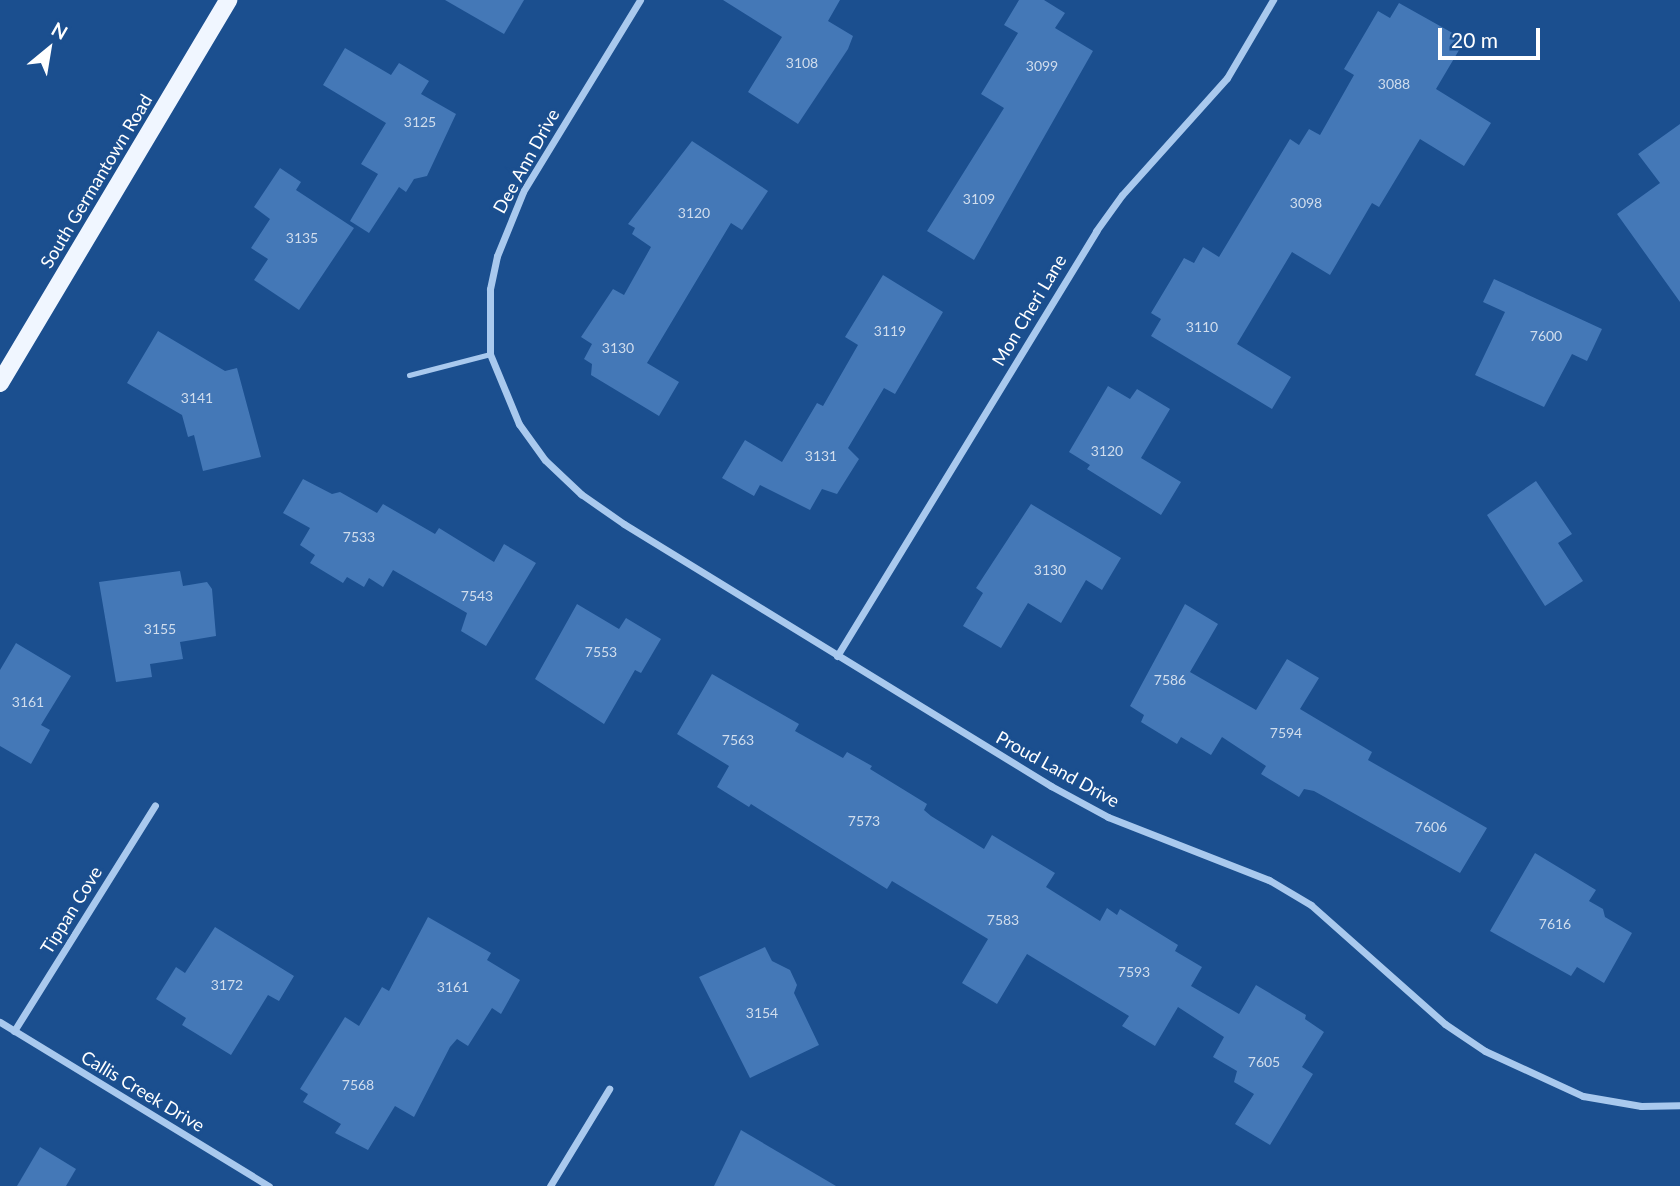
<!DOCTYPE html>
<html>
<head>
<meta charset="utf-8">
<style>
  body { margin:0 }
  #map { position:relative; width:1680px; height:1186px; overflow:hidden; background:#1b4f8f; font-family:Lato,sans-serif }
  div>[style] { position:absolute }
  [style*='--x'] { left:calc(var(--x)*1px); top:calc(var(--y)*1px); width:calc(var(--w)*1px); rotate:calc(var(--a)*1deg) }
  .building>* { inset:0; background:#4478b7 }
  .lane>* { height:5px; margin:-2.5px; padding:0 2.5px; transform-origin:2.5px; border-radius:2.5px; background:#a9c9ee }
  .street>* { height:7px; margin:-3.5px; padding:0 3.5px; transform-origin:3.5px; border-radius:3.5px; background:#a9c9ee }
  .primary>* { height:18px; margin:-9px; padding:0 9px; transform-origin:9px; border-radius:9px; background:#f0f6ff }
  span { translate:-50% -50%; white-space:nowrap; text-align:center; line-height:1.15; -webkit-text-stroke:6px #1b4f8f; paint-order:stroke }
  .number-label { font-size:14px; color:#d0dded }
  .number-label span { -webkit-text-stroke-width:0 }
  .street-label { font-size:18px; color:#fff }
  .north { position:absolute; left:14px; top:14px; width:70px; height:70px; -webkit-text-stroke:5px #1b4f8f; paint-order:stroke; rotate:30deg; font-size:19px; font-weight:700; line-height:28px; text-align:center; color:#fff }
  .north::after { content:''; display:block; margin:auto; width:24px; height:32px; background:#fff; clip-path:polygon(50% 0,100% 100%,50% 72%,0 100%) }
  .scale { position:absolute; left:1438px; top:28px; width:102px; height:32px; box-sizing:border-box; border:4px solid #fff; border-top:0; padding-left:9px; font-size:21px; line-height:24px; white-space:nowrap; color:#fff; -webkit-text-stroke:5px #1b4f8f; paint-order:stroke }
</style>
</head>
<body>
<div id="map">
  <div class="building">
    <div style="clip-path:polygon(445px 0,524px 0,504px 34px)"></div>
    <div style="clip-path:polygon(723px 0,840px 0,828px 21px,853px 36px,848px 49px,798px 124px,748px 92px,782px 37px)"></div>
    <div style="clip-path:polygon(1019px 0,1044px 0,1065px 13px,1055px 28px,1093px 51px,974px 260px,927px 231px,1004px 108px,981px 94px,1018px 33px,1004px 25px)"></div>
    <div style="clip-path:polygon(1399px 3px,1465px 40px,1436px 89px,1491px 123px,1464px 166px,1420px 139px,1379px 207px,1372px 203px,1330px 275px,1292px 252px,1237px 344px,1291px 377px,1272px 409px,1151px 336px,1161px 319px,1151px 313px,1184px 258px,1194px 263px,1203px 247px,1219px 257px,1290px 139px,1299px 145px,1309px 129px,1320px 135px,1354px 75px,1344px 69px,1378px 11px,1390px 18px)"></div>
    <div style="clip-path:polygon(345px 48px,391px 75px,399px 63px,429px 81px,421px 94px,456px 114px,427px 176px,414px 179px,406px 192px,399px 187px,369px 233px,350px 221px,378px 174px,361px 164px,386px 123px,323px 85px)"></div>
    <div style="clip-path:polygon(1680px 124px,1680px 302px,1617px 214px,1660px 183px,1638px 154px)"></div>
    <div style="clip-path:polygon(692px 141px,768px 191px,742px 230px,731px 223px,647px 363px,679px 382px,659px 416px,591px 375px,592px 364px,584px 359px,592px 344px,581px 337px,613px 289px,624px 295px,651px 247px,632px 234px,635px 228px,628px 224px)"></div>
    <div style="clip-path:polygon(280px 168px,301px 182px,296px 190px,354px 228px,299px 310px,254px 280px,268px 259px,251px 248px,270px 219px,254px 207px)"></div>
    <div style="clip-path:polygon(883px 275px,943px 312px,895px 394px,884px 388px,848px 448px,859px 459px,837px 494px,822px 489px,810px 510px,760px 485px,754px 496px,722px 478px,745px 440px,782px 462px,817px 403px,823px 406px,858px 345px,845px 337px)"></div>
    <div style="clip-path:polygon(1494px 279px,1602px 329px,1587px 361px,1572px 354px,1544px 407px,1475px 375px,1505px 312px,1483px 302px)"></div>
    <div style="clip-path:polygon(158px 331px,225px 371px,237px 368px,261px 457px,203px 471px,194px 435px,188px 437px,182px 415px,127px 383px)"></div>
    <div style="clip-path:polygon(1108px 386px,1130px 399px,1137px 389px,1170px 409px,1141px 458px,1181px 482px,1161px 515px,1087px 469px,1090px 465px,1069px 452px)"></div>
    <div style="clip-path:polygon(303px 479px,332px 494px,340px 492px,377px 513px,383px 504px,435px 534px,439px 528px,494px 562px,504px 544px,536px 563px,486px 646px,461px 631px,467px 613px,393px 570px,383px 587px,369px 578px,364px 587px,347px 577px,343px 583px,310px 563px,315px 555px,300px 545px,310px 528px,283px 513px)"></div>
    <div style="clip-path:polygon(1536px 481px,1572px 534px,1558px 543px,1583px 581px,1545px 606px,1487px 515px)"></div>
    <div style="clip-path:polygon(1031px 504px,1121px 558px,1102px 590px,1086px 580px,1061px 623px,1028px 603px,1001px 648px,963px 626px,983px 593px,976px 588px)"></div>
    <div style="clip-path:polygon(180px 571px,183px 586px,207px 582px,212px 589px,216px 636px,180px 642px,183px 659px,150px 664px,152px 677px,116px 682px,99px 582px)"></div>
    <div style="clip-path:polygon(577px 604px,619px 629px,626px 618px,661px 639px,641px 673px,635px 670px,604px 724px,535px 679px)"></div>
    <div style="clip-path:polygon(1185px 604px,1218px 624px,1190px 672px,1256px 710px,1287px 659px,1319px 678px,1300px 709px,1372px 752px,1368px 760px,1487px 828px,1460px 873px,1314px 791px,1304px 789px,1299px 797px,1261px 774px,1266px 766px,1222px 737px,1211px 755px,1181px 737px,1177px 744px,1141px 722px,1144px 715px,1130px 706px)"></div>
    <div style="clip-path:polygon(16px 643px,71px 676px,41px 725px,50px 730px,31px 764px,0 746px,0 670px)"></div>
    <div style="clip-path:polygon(712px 674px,799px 724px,795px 731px,843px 758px,847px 752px,872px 766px,870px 769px,927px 804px,924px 810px,931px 816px,984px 849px,992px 835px,1055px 873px,1046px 887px,1100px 921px,1107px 908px,1117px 915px,1120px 909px,1178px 945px,1175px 951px,1202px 967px,1191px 986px,1239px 1014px,1256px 985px,1306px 1015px,1305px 1019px,1324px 1032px,1302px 1067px,1313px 1074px,1270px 1145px,1235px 1124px,1254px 1094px,1234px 1082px,1237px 1071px,1213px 1057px,1224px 1037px,1178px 1007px,1155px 1046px,1122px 1026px,1129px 1016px,1027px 954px,997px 1004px,962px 983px,988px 939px,892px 881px,887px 889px,751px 804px,749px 807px,717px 787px,729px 766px,677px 734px)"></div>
    <div style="clip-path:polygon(1535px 853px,1596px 890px,1589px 901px,1603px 909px,1605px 917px,1632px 933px,1604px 983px,1577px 967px,1571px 976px,1490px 931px)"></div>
    <div style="clip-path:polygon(428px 917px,491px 953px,487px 960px,520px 980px,501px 1014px,492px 1008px,468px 1046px,457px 1039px,450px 1047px,414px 1117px,395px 1106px,368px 1150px,335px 1133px,341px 1124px,303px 1102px,308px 1094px,300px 1089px,345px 1017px,359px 1026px,382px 987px,389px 991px)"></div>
    <div style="clip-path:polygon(215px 927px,294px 976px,279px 1001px,268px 995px,231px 1055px,182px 1025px,186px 1018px,156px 999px,176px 967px,185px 973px)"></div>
    <div style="clip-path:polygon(765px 947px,772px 961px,790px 970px,797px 985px,794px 993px,819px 1045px,750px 1078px,699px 977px)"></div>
    <div style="clip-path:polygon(741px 1130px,836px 1186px,714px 1186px)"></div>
    <div style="clip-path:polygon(40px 1147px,76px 1169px,66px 1186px,17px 1186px)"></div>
  </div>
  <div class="lane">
    <div style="--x:409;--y:375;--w:84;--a:-14.5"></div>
  </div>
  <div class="street">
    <div style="--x:640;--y:0;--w:225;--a:121.4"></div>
    <div style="--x:523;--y:192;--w:69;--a:112.1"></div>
    <div style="--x:497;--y:256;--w:34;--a:102"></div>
    <div style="--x:490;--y:289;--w:65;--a:90"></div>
    <div style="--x:490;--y:354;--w:76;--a:67.5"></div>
    <div style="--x:519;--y:424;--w:44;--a:54.2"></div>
    <div style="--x:545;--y:460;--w:50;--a:43.4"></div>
    <div style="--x:581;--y:494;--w:52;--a:34.9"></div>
    <div style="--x:624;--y:524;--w:501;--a:31.53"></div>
    <div style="--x:1051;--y:786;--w:65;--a:28.5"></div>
    <div style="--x:1108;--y:817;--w:173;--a:21.4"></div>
    <div style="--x:1269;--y:880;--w:49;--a:30.8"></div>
    <div style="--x:1311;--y:905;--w:179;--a:41.6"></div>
    <div style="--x:1445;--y:1024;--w:48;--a:34"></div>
    <div style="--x:1485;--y:1051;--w:108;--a:24.7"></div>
    <div style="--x:1583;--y:1096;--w:59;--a:9.8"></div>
    <div style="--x:1641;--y:1106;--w:39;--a:-1"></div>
    <div style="--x:837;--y:656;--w:498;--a:-58.6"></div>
    <div style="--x:1096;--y:231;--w:44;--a:-54.2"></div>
    <div style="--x:1122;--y:195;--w:157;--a:-48.1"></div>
    <div style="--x:1227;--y:78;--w:91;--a:-59.5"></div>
    <div style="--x:0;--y:1022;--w:315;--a:31.4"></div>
    <div style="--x:14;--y:1031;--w:266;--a:-58"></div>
    <div style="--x:550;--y:1186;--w:114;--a:-58.7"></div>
  </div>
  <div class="primary">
    <div style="--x:0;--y:383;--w:446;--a:-59.2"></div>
  </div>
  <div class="number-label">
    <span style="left:802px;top:63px">3108</span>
    <span style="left:1042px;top:66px">3099</span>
    <span style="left:1394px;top:84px">3088</span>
    <span style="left:420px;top:122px">3125</span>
    <span style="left:979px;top:199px">3109</span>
    <span style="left:1306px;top:203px">3098</span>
    <span style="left:694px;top:213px">3120</span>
    <span style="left:302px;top:238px">3135</span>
    <span style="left:1202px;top:327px">3110</span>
    <span style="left:890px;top:331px">3119</span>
    <span style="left:1546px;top:336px">7600</span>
    <span style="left:618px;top:348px">3130</span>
    <span style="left:197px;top:398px">3141</span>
    <span style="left:1107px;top:451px">3120</span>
    <span style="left:821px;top:456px">3131</span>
    <span style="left:359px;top:537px">7533</span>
    <span style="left:1050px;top:570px">3130</span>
    <span style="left:477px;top:596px">7543</span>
    <span style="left:160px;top:629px">3155</span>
    <span style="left:601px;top:652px">7553</span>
    <span style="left:1170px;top:680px">7586</span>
    <span style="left:28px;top:702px">3161</span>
    <span style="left:1286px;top:733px">7594</span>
    <span style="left:738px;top:740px">7563</span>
    <span style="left:864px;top:821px">7573</span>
    <span style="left:1431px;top:827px">7606</span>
    <span style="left:1003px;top:920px">7583</span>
    <span style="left:1555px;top:924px">7616</span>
    <span style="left:1134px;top:972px">7593</span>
    <span style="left:227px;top:985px">3172</span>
    <span style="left:453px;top:987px">3161</span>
    <span style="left:762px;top:1013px">3154</span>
    <span style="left:1264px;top:1062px">7605</span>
    <span style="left:358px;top:1085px">7568</span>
  </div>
  <div class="street-label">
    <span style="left:526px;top:161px;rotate:-61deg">Dee Ann Drive</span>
    <span style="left:96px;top:181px;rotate:-59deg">South Germantown Road</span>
    <span style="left:1029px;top:310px;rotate:-59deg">Mon Cheri Lane</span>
    <span style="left:1058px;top:769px;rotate:29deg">Proud Land Drive</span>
    <span style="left:71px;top:910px;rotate:-58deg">Tippan Cove</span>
    <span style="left:143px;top:1091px;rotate:31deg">Callis Creek Drive</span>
  </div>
  <div class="north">N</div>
  <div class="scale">20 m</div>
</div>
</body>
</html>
